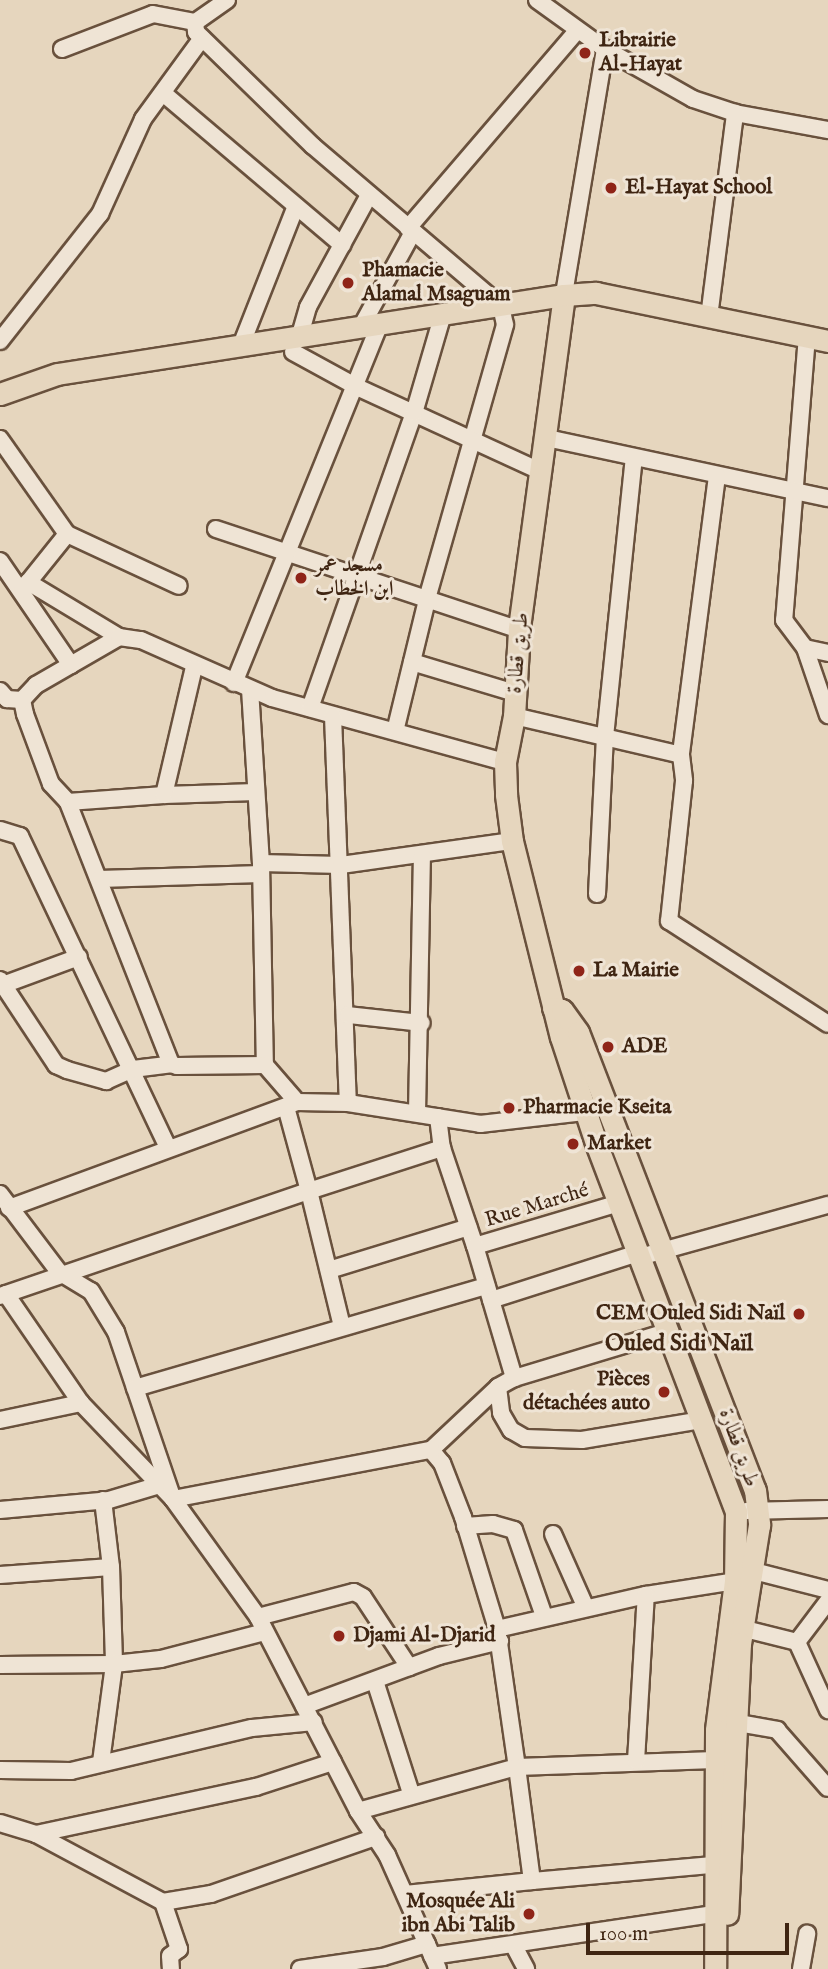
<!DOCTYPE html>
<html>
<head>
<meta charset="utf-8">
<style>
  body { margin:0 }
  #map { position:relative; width:828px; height:1969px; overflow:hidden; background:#e6d6be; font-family:"IM FELL English",Amiri,serif }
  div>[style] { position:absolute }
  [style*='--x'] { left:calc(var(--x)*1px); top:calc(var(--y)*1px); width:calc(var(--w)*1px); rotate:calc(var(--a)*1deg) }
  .roads { filter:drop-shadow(2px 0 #69513d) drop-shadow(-2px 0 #69513d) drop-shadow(0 2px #69513d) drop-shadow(0 -2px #69513d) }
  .minor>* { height:16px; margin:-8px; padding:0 8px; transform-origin:8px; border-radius:8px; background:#efe4d5 }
  .major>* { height:21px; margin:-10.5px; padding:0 10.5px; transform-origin:10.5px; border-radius:10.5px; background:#e6d6be }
  .dots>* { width:19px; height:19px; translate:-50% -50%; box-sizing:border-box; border:4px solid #efe4d5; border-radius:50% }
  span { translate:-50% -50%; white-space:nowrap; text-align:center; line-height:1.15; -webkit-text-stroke:6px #efe4d5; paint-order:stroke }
  .poi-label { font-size:21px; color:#3f2512; font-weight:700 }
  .left { translate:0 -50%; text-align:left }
  .right { translate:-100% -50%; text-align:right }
  .street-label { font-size:21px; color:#3f2512 }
  .neighbourhood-label { font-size:23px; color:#3f2512; font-weight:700 }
  .scale { position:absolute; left:586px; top:1923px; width:203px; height:32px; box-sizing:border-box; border:4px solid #3f2512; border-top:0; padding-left:9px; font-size:21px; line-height:24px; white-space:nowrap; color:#3f2512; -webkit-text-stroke:5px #efe4d5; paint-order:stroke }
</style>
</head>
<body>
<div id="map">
  <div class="roads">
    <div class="minor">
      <div style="--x:227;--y:0;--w:39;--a:145"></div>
      <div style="--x:195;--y:22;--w:10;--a:84"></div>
      <div style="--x:196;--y:32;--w:163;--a:44.3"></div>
      <div style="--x:313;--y:146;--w:247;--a:40.4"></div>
      <div style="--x:501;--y:306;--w:19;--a:78"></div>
      <div style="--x:505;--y:325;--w:282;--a:105.9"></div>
      <div style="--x:428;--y:596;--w:139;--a:103.7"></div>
      <div style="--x:537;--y:0;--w:84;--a:35.8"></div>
      <div style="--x:605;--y:49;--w:249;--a:99.5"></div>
      <div style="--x:62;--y:49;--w:97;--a:-21"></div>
      <div style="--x:153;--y:14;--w:43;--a:10.8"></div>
      <div style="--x:605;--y:49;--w:101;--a:29.6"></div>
      <div style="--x:693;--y:99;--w:44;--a:18.4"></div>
      <div style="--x:735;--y:113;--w:95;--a:10.4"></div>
      <div style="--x:163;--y:93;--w:235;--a:40.3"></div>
      <div style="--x:408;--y:228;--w:260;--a:-49.4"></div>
      <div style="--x:709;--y:317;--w:206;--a:-82.7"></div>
      <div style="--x:361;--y:327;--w:108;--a:-61.3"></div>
      <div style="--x:300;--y:335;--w:29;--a:-74"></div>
      <div style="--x:308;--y:307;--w:128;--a:-61.4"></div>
      <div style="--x:807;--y:336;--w:285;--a:94.6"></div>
      <div style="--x:784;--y:620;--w:35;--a:53"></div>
      <div style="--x:805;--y:648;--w:71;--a:71.1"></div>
      <div style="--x:0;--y:341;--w:162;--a:-51.8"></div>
      <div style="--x:100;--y:214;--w:104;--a:-65.6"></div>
      <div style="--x:143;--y:119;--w:100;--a:-53.9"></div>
      <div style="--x:242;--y:343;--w:147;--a:-68.5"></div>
      <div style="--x:293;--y:352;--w:73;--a:28.7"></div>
      <div style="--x:357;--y:387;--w:204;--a:24.7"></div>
      <div style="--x:547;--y:438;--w:287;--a:12.1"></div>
      <div style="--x:0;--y:439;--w:116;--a:54.8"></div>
      <div style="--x:67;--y:534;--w:123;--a:24.9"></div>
      <div style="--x:717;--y:476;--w:281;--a:97.4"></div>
      <div style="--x:681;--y:755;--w:26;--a:83"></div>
      <div style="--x:684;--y:781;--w:141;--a:96.1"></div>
      <div style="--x:669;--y:921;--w:189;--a:32.9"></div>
      <div style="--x:216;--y:529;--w:319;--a:18.4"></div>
      <div style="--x:0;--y:561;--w:126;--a:55.7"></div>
      <div style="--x:28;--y:582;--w:106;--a:31.1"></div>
      <div style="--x:22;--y:590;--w:72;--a:-51.2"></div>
      <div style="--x:805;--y:648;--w:24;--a:12"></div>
      <div style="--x:412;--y:662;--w:108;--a:16.8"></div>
      <div style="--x:234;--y:683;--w:388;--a:-67.9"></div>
      <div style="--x:250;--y:689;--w:174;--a:86.4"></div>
      <div style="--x:261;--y:863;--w:202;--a:88.9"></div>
      <div style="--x:265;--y:1065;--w:88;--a:179.3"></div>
      <div style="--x:177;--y:1066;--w:6;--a:-162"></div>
      <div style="--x:171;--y:1064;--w:282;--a:-111.5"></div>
      <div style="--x:68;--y:802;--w:25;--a:-133"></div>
      <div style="--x:51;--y:784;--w:75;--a:-110.4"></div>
      <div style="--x:25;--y:714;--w:14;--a:-102"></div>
      <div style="--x:22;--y:700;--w:21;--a:-47"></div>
      <div style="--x:36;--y:685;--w:96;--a:-30"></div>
      <div style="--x:119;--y:637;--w:22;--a:8"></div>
      <div style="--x:141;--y:640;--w:143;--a:23.9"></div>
      <div style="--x:272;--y:698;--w:242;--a:15.4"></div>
      <div style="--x:0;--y:691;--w:11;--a:49"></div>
      <div style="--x:7;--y:699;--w:15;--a:4"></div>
      <div style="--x:310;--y:708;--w:313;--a:-70.6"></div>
      <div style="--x:414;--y:413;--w:103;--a:-73.7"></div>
      <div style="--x:333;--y:716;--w:387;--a:87.8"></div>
      <div style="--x:514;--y:716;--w:171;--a:13.1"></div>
      <div style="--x:164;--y:795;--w:92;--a:-1.9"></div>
      <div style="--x:68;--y:802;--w:96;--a:-4.2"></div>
      <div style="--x:164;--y:795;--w:131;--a:-76.8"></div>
      <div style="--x:0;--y:830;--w:21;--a:17"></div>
      <div style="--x:20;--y:836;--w:345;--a:64.6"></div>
      <div style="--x:261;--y:863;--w:80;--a:1.4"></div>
      <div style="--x:341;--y:865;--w:173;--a:-8"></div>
      <div style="--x:99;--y:879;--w:162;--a:-1.8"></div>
      <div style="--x:597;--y:894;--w:157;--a:-87.1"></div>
      <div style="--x:605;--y:737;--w:281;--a:-84.1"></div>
      <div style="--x:0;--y:980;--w:102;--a:56.6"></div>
      <div style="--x:56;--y:1065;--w:12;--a:24"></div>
      <div style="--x:67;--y:1070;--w:41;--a:15.8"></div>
      <div style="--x:106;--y:1081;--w:30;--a:-24"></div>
      <div style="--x:133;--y:1069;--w:38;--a:-7"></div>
      <div style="--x:0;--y:986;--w:84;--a:-20.2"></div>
      <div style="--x:348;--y:1015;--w:74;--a:6.2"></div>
      <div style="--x:265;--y:1065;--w:49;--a:49.1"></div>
      <div style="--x:286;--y:1107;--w:87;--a:74.7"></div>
      <div style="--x:309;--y:1191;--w:140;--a:-17.9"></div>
      <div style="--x:417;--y:1113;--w:257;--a:-88.9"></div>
      <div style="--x:438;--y:1117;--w:31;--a:83"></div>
      <div style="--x:442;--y:1148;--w:103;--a:71.4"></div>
      <div style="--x:475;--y:1246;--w:150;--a:-16.6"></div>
      <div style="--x:0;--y:1194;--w:98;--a:52.9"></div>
      <div style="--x:59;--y:1272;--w:37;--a:31"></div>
      <div style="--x:91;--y:1291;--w:48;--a:58.6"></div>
      <div style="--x:116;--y:1332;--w:176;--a:71.2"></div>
      <div style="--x:9;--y:1208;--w:307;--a:-20.2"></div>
      <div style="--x:297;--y:1102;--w:51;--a:1.1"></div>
      <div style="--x:348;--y:1103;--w:134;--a:9"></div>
      <div style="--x:480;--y:1124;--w:107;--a:-6.5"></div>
      <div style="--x:475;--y:1246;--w:138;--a:73.5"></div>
      <div style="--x:640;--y:1257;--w:195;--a:-15.5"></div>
      <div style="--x:329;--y:1270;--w:146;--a:-17.1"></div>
      <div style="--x:6;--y:1294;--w:132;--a:55.5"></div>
      <div style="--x:81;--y:1403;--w:133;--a:46.2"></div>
      <div style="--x:173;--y:1499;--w:145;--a:54.2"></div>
      <div style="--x:258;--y:1617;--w:218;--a:62.7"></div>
      <div style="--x:358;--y:1811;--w:53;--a:56.6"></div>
      <div style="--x:387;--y:1855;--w:125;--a:65.9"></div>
      <div style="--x:0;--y:1296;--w:326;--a:-18.8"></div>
      <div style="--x:309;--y:1191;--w:139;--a:76.3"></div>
      <div style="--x:491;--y:1300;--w:154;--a:-17.7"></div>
      <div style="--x:670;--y:1331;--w:163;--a:163.2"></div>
      <div style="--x:514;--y:1378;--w:18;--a:151"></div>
      <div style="--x:498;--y:1387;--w:26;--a:83"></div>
      <div style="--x:501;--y:1413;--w:20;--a:60"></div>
      <div style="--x:511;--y:1430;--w:16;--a:30"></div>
      <div style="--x:525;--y:1438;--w:57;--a:2"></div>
      <div style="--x:582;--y:1440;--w:122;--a:-9.5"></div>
      <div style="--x:498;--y:1387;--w:92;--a:136.8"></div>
      <div style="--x:431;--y:1450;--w:17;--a:50"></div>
      <div style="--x:442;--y:1463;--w:58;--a:68.7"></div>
      <div style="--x:463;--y:1517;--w:117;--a:73.1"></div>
      <div style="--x:497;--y:1629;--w:153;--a:-12.9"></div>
      <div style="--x:646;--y:1595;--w:90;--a:-8.9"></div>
      <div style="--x:135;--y:1388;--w:366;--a:-16.2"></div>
      <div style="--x:0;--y:1420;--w:83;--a:-11.9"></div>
      <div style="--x:173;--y:1499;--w:263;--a:-10.8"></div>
      <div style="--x:103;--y:1500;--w:67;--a:83.2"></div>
      <div style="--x:0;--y:1510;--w:109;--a:-5.2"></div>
      <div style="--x:109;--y:1500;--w:49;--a:-16.6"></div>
      <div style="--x:746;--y:1511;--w:82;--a:-1.4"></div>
      <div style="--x:465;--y:1526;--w:28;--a:-4"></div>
      <div style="--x:493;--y:1524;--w:22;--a:16"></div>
      <div style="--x:514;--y:1530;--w:91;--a:70.8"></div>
      <div style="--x:553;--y:1534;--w:81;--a:66"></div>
      <div style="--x:742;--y:1568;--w:89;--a:14.3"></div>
      <div style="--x:0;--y:1575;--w:111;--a:-4.1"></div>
      <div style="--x:111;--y:1567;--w:97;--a:88.2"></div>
      <div style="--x:114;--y:1664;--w:114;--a:179.5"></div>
      <div style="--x:258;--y:1617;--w:99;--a:-14.6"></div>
      <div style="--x:354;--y:1592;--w:10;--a:29"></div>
      <div style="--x:363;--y:1597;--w:84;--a:56.7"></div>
      <div style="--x:733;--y:1626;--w:66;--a:14"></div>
      <div style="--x:797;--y:1642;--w:75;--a:65.5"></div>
      <div style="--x:497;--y:1629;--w:139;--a:81.8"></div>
      <div style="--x:517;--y:1767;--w:198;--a:-2"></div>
      <div style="--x:797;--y:1642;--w:51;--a:-52.9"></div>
      <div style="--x:375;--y:1681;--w:118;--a:72.2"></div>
      <div style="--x:304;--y:1706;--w:144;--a:-20.3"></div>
      <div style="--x:439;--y:1656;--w:63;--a:-13.8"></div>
      <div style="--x:728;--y:1728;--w:16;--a:-14"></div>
      <div style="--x:744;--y:1724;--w:34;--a:10"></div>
      <div style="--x:777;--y:1730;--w:77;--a:48.7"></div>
      <div style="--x:636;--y:1761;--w:166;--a:-86.6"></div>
      <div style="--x:101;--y:1762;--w:99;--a:-82.4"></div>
      <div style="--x:114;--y:1664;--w:47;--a:-6.1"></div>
      <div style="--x:161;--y:1659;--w:107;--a:-14.6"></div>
      <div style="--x:0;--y:1770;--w:71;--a:0.8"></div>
      <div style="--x:71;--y:1771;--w:186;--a:-13.4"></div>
      <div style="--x:252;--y:1728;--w:62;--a:-5.5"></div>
      <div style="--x:358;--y:1811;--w:165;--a:-15.5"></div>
      <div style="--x:517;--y:1767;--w:115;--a:82.5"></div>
      <div style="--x:532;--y:1881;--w:182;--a:-5.1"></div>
      <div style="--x:0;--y:1823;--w:38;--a:17"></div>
      <div style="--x:36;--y:1834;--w:225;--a:-12.1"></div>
      <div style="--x:256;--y:1787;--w:81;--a:-18"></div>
      <div style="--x:36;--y:1834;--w:144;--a:28.2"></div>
      <div style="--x:163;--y:1902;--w:49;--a:-9.5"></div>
      <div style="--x:211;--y:1894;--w:175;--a:-19.1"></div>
      <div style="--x:405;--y:1894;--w:128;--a:-5.8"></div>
      <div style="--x:163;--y:1902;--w:50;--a:71.2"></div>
      <div style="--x:179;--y:1949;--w:11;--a:142"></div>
      <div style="--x:170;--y:1956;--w:13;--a:86"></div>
      <div style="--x:514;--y:1946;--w:26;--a:62"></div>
      <div style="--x:432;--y:1956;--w:285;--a:-8.5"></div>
      <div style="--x:300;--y:1969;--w:84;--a:-8.2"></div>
      <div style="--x:383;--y:1957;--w:46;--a:-16.5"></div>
      <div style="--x:801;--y:1969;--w:36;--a:-80"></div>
    </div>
    <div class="major">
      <div style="--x:564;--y:295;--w:338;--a:97.7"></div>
      <div style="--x:519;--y:630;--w:86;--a:93.3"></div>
      <div style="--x:514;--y:716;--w:47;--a:101.1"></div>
      <div style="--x:505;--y:762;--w:33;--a:88"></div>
      <div style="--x:506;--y:795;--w:46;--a:82.6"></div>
      <div style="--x:512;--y:841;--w:202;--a:76"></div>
      <div style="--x:561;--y:1037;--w:112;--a:71.7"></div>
      <div style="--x:596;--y:1143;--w:395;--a:69.2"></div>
      <div style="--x:736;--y:1512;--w:69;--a:90.8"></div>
      <div style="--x:735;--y:1581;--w:150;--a:97.3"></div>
      <div style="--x:716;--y:1730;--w:239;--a:90.2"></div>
      <div style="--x:0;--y:394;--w:60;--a:-19.3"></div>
      <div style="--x:57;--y:374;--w:513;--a:-8.86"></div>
      <div style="--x:564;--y:295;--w:32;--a:-4"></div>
      <div style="--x:596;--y:293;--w:237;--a:11.7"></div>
      <div style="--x:553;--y:1008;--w:9;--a:13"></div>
      <div style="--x:562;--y:1010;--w:27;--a:54"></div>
      <div style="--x:578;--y:1032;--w:491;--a:68.9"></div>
      <div style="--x:755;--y:1490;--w:35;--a:83"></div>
      <div style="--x:759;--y:1525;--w:120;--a:99.1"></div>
      <div style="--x:740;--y:1643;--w:271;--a:92.7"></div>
    </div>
  </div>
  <div class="dots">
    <div style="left:585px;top:53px;background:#8f2418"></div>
    <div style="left:611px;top:188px;background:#8f2418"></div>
    <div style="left:348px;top:283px;background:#8f2418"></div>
    <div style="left:301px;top:578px;background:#8f2418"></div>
    <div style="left:579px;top:971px;background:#8f2418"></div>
    <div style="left:608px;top:1047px;background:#8f2418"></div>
    <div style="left:509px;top:1108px;background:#8f2418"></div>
    <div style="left:573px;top:1144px;background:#8f2418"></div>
    <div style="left:799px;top:1314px;background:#8f2418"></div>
    <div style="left:664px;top:1392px;background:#8f2418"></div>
    <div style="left:339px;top:1636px;background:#8f2418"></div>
    <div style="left:529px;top:1914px;background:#8f2418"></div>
  </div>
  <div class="poi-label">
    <span class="left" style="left:599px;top:53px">Librairie<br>Al-Hayat</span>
    <span class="left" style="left:625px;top:188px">El-Hayat School</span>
    <span class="left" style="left:362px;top:283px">Phamacie<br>Alamal Msaguam</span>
    <span class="left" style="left:315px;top:578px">مسجد عمر<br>ابن الخطاب</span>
    <span class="left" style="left:593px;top:971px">La Mairie</span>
    <span class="left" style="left:622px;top:1047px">ADE</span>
    <span class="left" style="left:523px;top:1108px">Pharmacie Kseita</span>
    <span class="left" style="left:587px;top:1144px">Market</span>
    <span class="right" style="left:785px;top:1314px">CEM Ouled Sidi Naïl</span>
    <span class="right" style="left:650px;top:1392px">Pièces<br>détachées auto</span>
    <span class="left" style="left:353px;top:1636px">Djami Al-Djarid</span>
    <span class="right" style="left:515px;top:1914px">Mosquée Ali<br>ibn Abi Talib</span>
  </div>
  <div class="street-label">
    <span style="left:519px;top:653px;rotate:-85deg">طريق قطارة</span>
    <span style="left:537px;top:1206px;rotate:-17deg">Rue Marché</span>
    <span style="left:738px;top:1448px;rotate:70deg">طريق قطارة</span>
  </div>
  <div class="neighbourhood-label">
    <span style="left:679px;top:1344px">Ouled Sidi Naïl</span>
  </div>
  <div class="scale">100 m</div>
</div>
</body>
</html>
